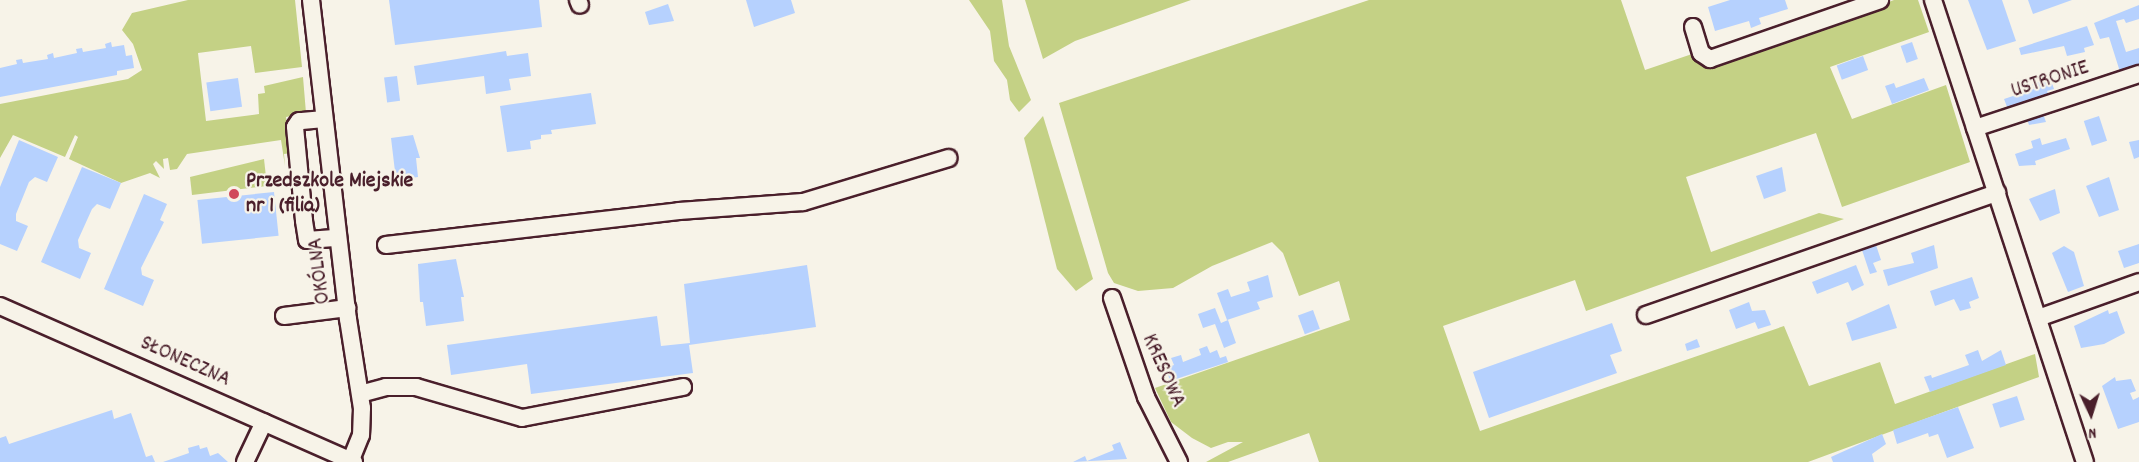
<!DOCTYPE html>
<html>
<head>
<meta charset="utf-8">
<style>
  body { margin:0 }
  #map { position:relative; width:2139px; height:462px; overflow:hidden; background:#f7f3e8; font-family:Dekko,sans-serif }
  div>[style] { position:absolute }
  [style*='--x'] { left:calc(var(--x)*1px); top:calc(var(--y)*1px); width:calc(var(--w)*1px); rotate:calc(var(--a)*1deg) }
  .green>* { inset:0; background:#c4d185 }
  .building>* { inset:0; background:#b6d1fe; transform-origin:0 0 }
  .roads { filter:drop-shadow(2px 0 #4a1f2b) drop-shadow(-2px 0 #4a1f2b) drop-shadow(0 2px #4a1f2b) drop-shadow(0 -2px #4a1f2b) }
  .minor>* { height:16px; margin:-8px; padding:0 8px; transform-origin:8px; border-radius:8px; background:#f7f3e8 }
  .dots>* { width:16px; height:16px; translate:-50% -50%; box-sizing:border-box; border:3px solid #f7f3e8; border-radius:50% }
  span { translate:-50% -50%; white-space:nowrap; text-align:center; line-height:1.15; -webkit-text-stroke:4.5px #f7f3e8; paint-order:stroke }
  .street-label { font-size:22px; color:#4a1f2b }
  .poi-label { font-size:22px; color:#4a1f2b; font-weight:700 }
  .left { translate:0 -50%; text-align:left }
  .north { position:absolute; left:2061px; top:384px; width:60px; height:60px; -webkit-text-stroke:4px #f7f3e8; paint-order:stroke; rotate:176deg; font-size:16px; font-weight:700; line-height:24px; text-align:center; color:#4a1f2b }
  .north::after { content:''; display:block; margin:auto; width:21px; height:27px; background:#4a1f2b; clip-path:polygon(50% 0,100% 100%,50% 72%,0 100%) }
</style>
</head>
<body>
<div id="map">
  <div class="green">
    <div style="clip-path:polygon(188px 0,295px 0,302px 67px,255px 73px,251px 46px,198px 53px,206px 121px,259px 114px,258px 94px,265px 93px,264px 86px,303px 77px,306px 113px,286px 117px,291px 153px,284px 154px,285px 166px,281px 140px,187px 154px,177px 169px,170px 170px,168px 158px,163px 159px,164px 169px,156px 161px,153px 164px,160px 178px,150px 173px,121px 183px,69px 159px,78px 137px,75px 135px,65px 157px,13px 135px,0 158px,0 104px,128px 79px,142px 70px,133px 44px,122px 30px,132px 13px)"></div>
    <div style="clip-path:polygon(969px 0,1002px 0,1009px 46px,1031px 100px,1019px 112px,1010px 100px,1007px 80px,994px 61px,990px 31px)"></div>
    <div style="clip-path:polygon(1025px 0,1191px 0,1075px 41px,1043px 59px)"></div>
    <div style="clip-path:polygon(1369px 0,1621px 0,1645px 70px,1695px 53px,1705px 66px,1894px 0,1918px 0,1929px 32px,1830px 67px,1852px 119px,1946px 85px,1970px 162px,1842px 207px,1816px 133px,1686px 177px,1711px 252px,1819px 213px,1844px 219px,1586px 311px,1575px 280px,1443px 326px,1480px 431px,1784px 326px,1809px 386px,1880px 362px,1895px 404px,2035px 354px,2039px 377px,1808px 462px,1319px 462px,1309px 433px,1228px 462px,1206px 462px,1243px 442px,1228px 442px,1211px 448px,1192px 438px,1171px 422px,1155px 388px,1350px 320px,1339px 281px,1299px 296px,1283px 253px,1272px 242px,1212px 266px,1173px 288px,1138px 291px,1114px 283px,1108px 273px,1059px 103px)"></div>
    <div style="clip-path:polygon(1043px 116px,1093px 279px,1076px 291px,1057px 269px,1024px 138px)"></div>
    <div style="clip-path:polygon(264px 159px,267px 186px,192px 195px,190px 177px)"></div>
  </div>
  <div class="building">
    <div style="clip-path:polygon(389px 0,539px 0,542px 27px,395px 45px)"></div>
    <div style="clip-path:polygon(746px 0,791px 0,795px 13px,754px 27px)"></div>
    <div style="clip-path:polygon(1730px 0,1785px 0,1788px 9px,1759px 18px,1761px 24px,1751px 28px,1749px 21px,1715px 31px,1708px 7px)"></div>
    <div style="clip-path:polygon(1968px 0,2002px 0,2016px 41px,1987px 50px)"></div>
    <div style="clip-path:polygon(2028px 0,2072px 0,2033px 14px)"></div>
    <div style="clip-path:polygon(668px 4px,674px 21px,649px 25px,645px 12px)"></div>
    <div style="clip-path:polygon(2139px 5px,2139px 19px,2126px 23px,2124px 19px,2116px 21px,2126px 52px,2139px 48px,2139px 69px,2121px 75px,2109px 37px,2100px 39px,2094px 23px)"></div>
    <div style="clip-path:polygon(2087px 26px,2094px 45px,2084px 48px,2085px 52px,2067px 56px,2064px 46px,2021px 55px,2019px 48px)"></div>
    <div style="clip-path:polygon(111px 42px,112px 47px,124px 45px,126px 56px,132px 55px,134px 68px,117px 71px,117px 75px,0 97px,0 68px,17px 64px,16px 60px,22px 59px,23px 63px,48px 59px,47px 55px,53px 53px,54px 58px,77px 53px,76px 49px,82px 48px,83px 52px,106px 48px,105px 44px)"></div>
    <div style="left:1912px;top:42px;width:18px;height:12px;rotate:71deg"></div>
    <div style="clip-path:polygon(506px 51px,507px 56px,528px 53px,531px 76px,509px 79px,511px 90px,486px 94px,484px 76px,417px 85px,414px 66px)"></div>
    <div style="left:1863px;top:56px;width:15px;height:28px;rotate:70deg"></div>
    <div style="left:397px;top:76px;width:25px;height:13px;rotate:83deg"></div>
    <div style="left:238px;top:78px;width:29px;height:32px;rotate:82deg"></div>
    <div style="clip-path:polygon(1924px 78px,1929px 90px,1892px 104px,1885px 86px,1894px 83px,1896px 88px)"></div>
    <div style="clip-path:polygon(2044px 80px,2051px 80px,2054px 89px,2047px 91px,2050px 98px,2009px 112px,2004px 99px,2034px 89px,2032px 84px)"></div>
    <div style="clip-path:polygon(591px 93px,596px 124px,551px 130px,552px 134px,541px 135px,541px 139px,530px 141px,531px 149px,507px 152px,500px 106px)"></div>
    <div style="clip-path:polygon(2042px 111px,2046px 122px,2029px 125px,2026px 116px)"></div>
    <div style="left:2099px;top:116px;width:26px;height:16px;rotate:72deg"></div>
    <div style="clip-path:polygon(413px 135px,420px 158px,416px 158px,418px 177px,396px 180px,391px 138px)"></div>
    <div style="clip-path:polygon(2040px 138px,2042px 145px,2066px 138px,2070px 149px,2035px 161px,2036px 165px,2019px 166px,2015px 154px,2033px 148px,2031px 141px)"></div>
    <div style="clip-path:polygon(19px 140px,58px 157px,47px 182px,35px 177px,29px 182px,16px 214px,16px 221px,28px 226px,17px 251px,0 244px,0 187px)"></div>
    <div style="clip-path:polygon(2139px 140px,2139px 157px,2134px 159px,2129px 142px)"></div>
    <div style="clip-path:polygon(82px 167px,121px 183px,110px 209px,97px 204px,92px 209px,78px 240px,79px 248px,91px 253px,80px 279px,41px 262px)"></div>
    <div style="clip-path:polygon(1782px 167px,1786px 191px,1764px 199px,1756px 176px)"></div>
    <div style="clip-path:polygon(2109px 177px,2119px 210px,2099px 217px,2086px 186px)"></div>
    <div style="clip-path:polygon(2055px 189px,2060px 213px,2040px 221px,2029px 199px)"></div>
    <div style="left:274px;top:192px;width:44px;height:77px;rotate:84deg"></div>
    <div style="clip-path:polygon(144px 194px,167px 204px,160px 220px,164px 222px,141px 268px,142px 275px,154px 280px,143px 306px,104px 289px)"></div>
    <div style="clip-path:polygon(1875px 242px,1881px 260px,1873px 263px,1877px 272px,1870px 274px,1861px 247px)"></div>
    <div style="clip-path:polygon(2139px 244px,2139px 263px,2124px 268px,2118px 251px)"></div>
    <div style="clip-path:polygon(1934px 245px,1938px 268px,1888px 286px,1883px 270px,1914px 263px,1911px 253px)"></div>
    <div style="clip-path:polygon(2064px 246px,2074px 252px,2084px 286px,2068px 292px,2052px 253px)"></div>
    <div style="clip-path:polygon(456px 259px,464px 297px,461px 297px,464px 321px,426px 326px,423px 302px,420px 302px,418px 264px)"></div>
    <div style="clip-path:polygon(807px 265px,816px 327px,689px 345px,693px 373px,531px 394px,527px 364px,451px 375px,447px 345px,657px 316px,661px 346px,690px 343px,684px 284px)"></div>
    <div style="clip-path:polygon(1856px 265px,1864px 285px,1852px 291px,1848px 282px,1817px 294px,1812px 282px)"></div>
    <div style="clip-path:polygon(1268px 275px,1273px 297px,1257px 302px,1260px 309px,1227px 320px,1217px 293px,1228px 289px,1231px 297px,1250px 291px,1247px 282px)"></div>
    <div style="clip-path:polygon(1972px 277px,1979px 298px,1969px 302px,1971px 308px,1960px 311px,1954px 299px,1935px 306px,1930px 291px)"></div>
    <div style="clip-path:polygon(1749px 302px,1752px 311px,1765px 310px,1771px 325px,1758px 329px,1755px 322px,1736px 329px,1729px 310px)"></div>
    <div style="clip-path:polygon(1889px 304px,1897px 328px,1852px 341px,1846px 323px)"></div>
    <div style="clip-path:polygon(1215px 308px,1221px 323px,1228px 320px,1236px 343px,1224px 348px,1215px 324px,1203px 328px,1198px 314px)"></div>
    <div style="left:1313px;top:310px;width:20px;height:16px;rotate:70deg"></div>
    <div style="clip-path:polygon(2108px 310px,2109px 314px,2117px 311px,2125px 333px,2104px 344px,2081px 348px,2074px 326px)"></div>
    <div style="clip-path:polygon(1612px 323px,1622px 351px,1610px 355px,1617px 373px,1489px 418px,1473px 372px)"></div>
    <div style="clip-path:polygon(1697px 339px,1700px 347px,1687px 351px,1685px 344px)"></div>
    <div style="clip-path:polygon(1207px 346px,1210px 353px,1217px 350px,1220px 358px,1226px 356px,1228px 362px,1170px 381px,1166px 368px,1174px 365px,1171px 358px,1181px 355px,1183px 362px,1201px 355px,1199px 349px)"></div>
    <div style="clip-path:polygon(1978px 350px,1982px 361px,2001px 350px,2006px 365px,1930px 392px,1924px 377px,1931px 375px,1932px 378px,1969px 365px,1965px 355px)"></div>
    <div style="clip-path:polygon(2115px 377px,2116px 381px,2131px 379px,2136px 391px,2130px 393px,2133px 400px,2139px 397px,2139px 422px,2118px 429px,2102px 386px)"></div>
    <div style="left:2017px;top:396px;width:25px;height:26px;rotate:72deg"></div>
    <div style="clip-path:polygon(1958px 407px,1974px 448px,1947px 458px,1938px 434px,1929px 437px,1928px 433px,1897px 444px,1893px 430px)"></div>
    <div style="clip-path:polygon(112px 410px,114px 419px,131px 413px,146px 457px,152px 455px,155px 462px,0 462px,0 438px,6px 436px,9px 444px)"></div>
    <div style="clip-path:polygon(1882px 434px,1886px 444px,1872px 454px,1874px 462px,1833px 462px,1831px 457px)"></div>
    <div style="clip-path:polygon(1120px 442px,1127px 459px,1073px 462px,1085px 456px,1087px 461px,1114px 450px,1112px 445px)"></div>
    <div style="clip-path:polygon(199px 445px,200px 449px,207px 447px,210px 456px,218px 453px,228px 462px,163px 462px,189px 453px,188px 448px)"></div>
  </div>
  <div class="roads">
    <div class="minor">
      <div style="--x:311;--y:0;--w:321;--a:83.4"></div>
      <div style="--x:348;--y:319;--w:90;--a:81.1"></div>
      <div style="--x:362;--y:408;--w:27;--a:92"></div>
      <div style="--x:361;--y:435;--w:27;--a:112"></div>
      <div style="--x:578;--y:0;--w:5;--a:68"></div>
      <div style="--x:1933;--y:0;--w:486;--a:71.8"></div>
      <div style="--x:1693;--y:27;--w:27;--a:73"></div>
      <div style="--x:1701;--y:53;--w:11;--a:34"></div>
      <div style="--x:1710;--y:59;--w:180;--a:-19.1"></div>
      <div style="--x:324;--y:119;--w:25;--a:175"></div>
      <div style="--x:299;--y:121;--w:7;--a:124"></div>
      <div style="--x:295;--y:127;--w:94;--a:84.5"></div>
      <div style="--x:304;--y:221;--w:19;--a:81"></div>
      <div style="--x:307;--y:240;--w:31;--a:-4"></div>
      <div style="--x:1975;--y:128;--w:173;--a:-18.2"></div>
      <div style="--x:386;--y:245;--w:295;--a:-6.6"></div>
      <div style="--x:679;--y:211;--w:124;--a:-4.2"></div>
      <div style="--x:803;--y:202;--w:152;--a:-16.8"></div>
      <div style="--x:1112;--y:298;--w:105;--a:71"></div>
      <div style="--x:1146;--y:397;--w:73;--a:63.1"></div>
      <div style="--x:0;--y:306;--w:387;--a:23.8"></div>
      <div style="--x:1646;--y:315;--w:372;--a:-19.2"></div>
      <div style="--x:284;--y:316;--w:64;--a:-7.2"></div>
      <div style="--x:2038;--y:318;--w:107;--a:-19.6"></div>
      <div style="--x:360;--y:394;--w:27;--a:-15"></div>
      <div style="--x:386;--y:387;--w:30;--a:0"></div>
      <div style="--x:416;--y:387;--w:110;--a:16.3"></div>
      <div style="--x:522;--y:418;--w:164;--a:-10.9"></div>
      <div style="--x:245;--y:462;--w:44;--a:-64.6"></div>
    </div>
  </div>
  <div class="dots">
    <div style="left:234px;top:194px;background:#d1495b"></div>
  </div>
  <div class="street-label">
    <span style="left:2050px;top:80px;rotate:-18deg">USTRONIE</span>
    <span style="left:320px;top:271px;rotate:-97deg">OKÓLNA</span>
    <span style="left:185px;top:362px;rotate:24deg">SŁONECZNA</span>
    <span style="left:1163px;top:371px;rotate:66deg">KRESOWA</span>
  </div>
  <div class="poi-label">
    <span class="left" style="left:246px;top:194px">Przedszkole Miejskie<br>nr 1 (filia)</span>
  </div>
  <div class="north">N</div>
</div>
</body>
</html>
